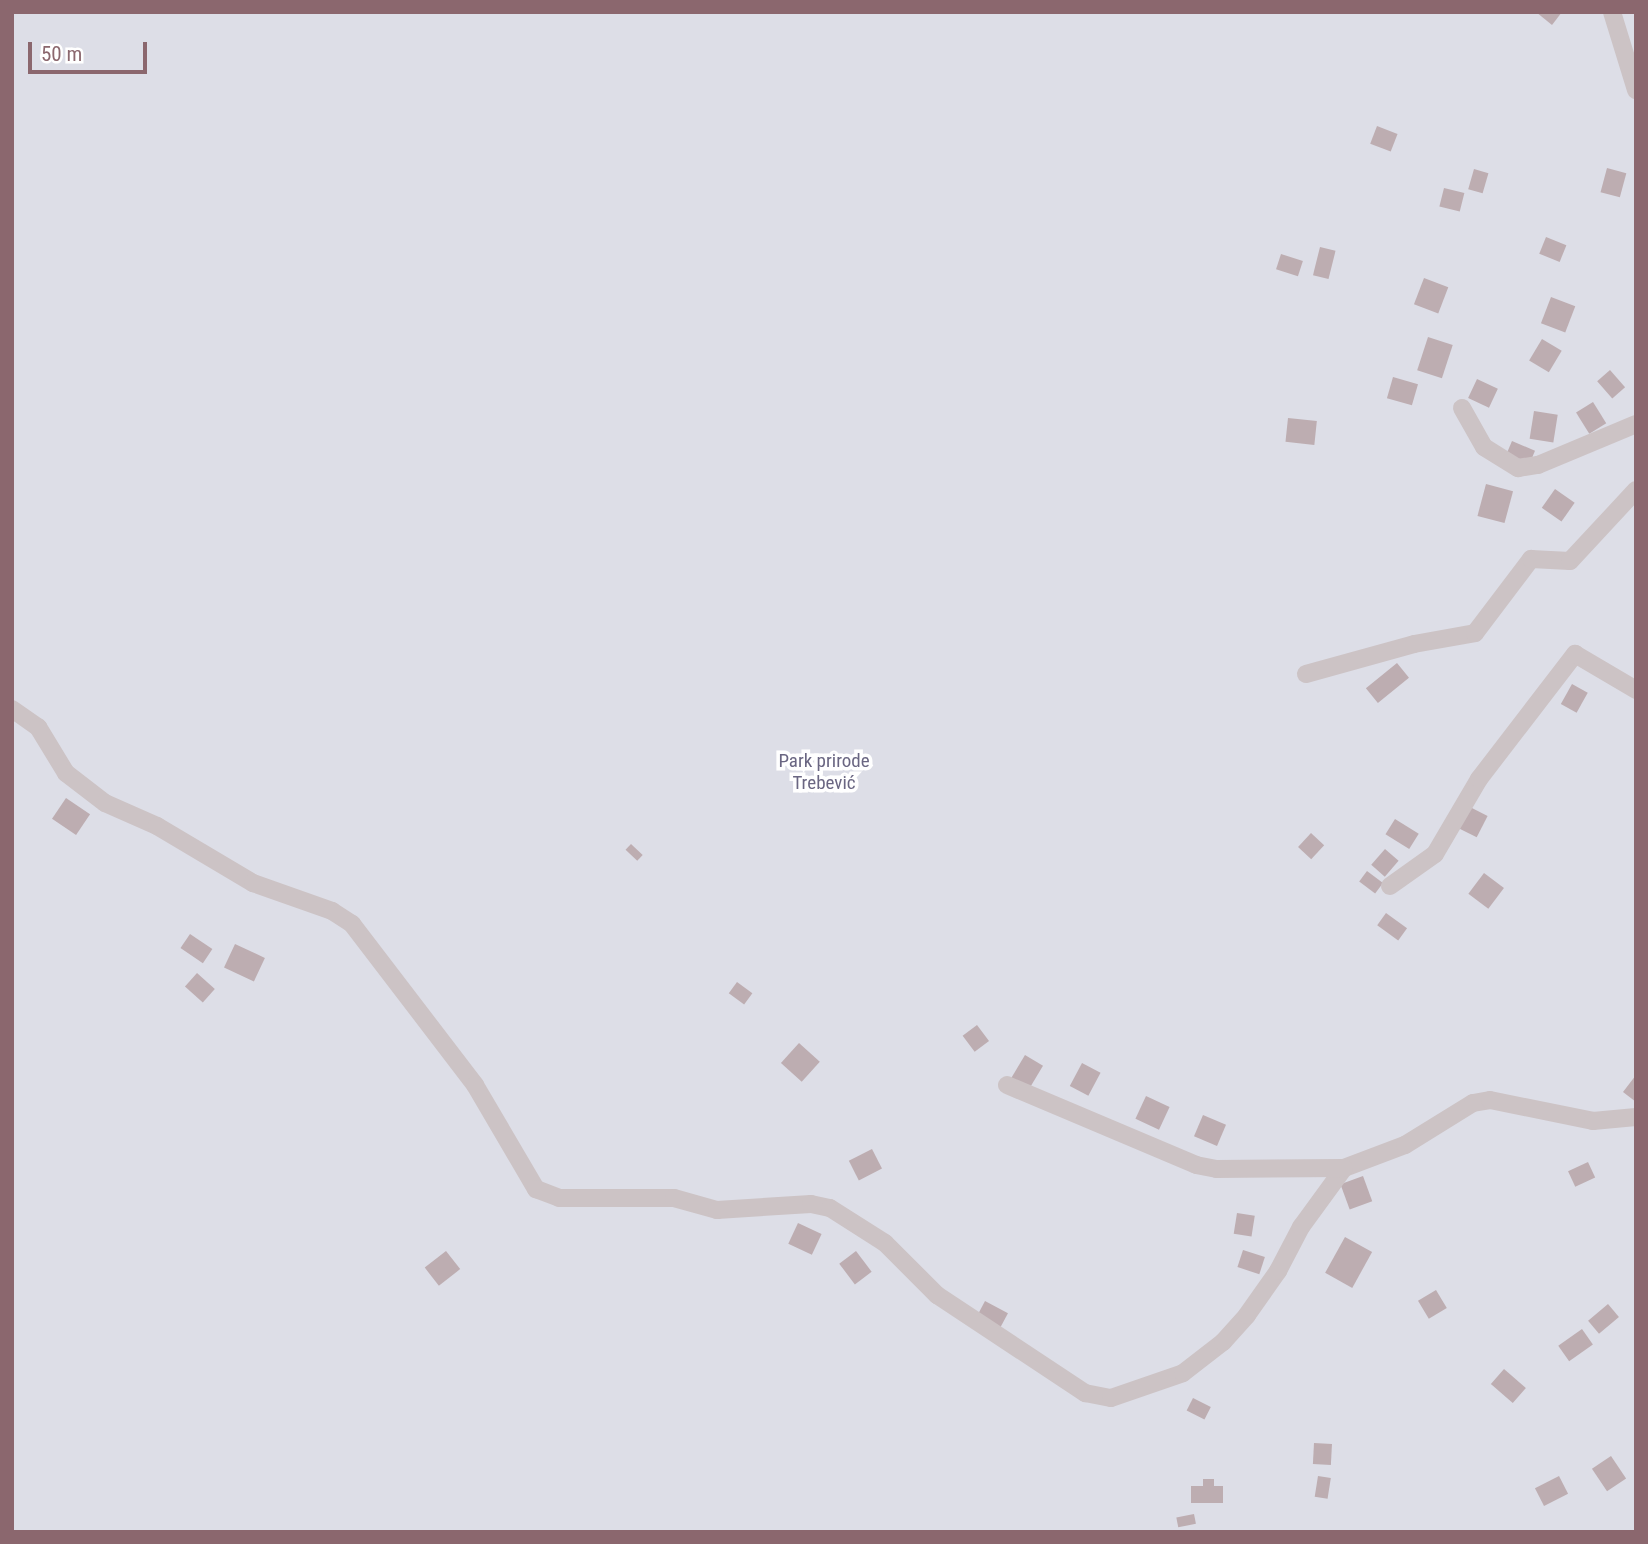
<!DOCTYPE html>
<html>
<head>
<meta charset="utf-8">
<style>
  body { margin:0 }
  #map { position:relative; width:1648px; height:1544px; overflow:hidden; background:#f8f9fa; font-family:"Roboto Condensed",sans-serif }
  div>[style] { position:absolute }
  [style*='--x'] { left:calc(var(--x)*1px); top:calc(var(--y)*1px); width:calc(var(--w)*1px); rotate:calc(var(--a)*1deg) }
  .green>* { inset:0; background:#dddee7; transform-origin:0 0 }
  .building>* { inset:0; background:#bdadb1; transform-origin:0 0 }
  .street>* { height:18px; margin:-9px; padding:0 9px; transform-origin:9px; border-radius:9px; background:#ccc3c5 }
  span { translate:-50% -50%; white-space:nowrap; text-align:center; line-height:1.15; -webkit-text-stroke:7px #fff; paint-order:stroke }
  .park-label { font-size:19px; color:#6a6682 }
  .frame { position:absolute; inset:0; border:14px solid #8b676e; pointer-events:none }
  .scale { position:absolute; left:28px; top:42px; width:119px; height:32px; box-sizing:border-box; border:4px solid #8b676e; border-top:0; padding-left:9px; font-size:21px; line-height:24px; white-space:nowrap; color:#8b676e; -webkit-text-stroke:5px #fff; paint-order:stroke }
</style>
</head>
<body>
<div id="map">
  <div class="green">
    <div style="left:12px;top:12px;width:1624px;height:1520px"></div>
  </div>
  <div class="building">
    <div style="clip-path:polygon(1536px 12px,1562px 12px,1552px 25px)"></div>
    <div style="left:1377px;top:126px;width:22px;height:19px;rotate:21deg"></div>
    <div style="left:1607px;top:168px;width:20px;height:25px;rotate:15deg"></div>
    <div style="left:1474px;top:169px;width:15px;height:21px;rotate:16deg"></div>
    <div style="left:1444px;top:188px;width:21px;height:19px;rotate:14deg"></div>
    <div style="left:1546px;top:237px;width:22px;height:18px;rotate:22deg"></div>
    <div style="left:1320px;top:247px;width:16px;height:29px;rotate:14deg"></div>
    <div style="left:1281px;top:254px;width:23px;height:16px;rotate:18deg"></div>
    <div style="left:1424px;top:278px;width:26px;height:28px;rotate:21deg"></div>
    <div style="left:1551px;top:297px;width:26px;height:28px;rotate:21deg"></div>
    <div style="left:1428px;top:337px;width:26px;height:35px;rotate:18deg"></div>
    <div style="left:1542px;top:339px;width:23px;height:25px;rotate:31deg"></div>
    <div style="left:1610px;top:370px;width:23px;height:17px;rotate:49deg"></div>
    <div style="left:1393px;top:377px;width:26px;height:22px;rotate:16deg"></div>
    <div style="left:1477px;top:379px;width:23px;height:21px;rotate:25deg"></div>
    <div style="left:1593px;top:402px;width:25px;height:20px;rotate:58deg"></div>
    <div style="left:1534px;top:411px;width:24px;height:28px;rotate:9deg"></div>
    <div style="left:1288px;top:418px;width:29px;height:24px;rotate:6deg"></div>
    <div style="left:1512px;top:441px;width:25px;height:17px;rotate:23deg"></div>
    <div style="left:1486px;top:484px;width:28px;height:33px;rotate:15deg"></div>
    <div style="left:1555px;top:489px;width:24px;height:23px;rotate:35deg"></div>
    <div style="left:1397px;top:663px;width:19px;height:40px;rotate:51deg"></div>
    <div style="left:1572px;top:684px;width:18px;height:23px;rotate:29deg"></div>
    <div style="left:66px;top:798px;width:29px;height:25px;rotate:34deg"></div>
    <div style="left:1468px;top:806px;width:22px;height:24px;rotate:27deg"></div>
    <div style="left:1395px;top:819px;width:28px;height:18px;rotate:32deg"></div>
    <div style="left:1311px;top:833px;width:18px;height:19px;rotate:43deg"></div>
    <div style="left:631px;top:844px;width:16px;height:8px;rotate:43deg"></div>
    <div style="left:1385px;top:849px;width:18px;height:21px;rotate:41deg"></div>
    <div style="left:1367px;top:871px;width:20px;height:13px;rotate:37deg"></div>
    <div style="left:1484px;top:873px;width:25px;height:26px;rotate:37deg"></div>
    <div style="left:1386px;top:913px;width:26px;height:15px;rotate:36deg"></div>
    <div style="left:190px;top:934px;width:27px;height:17px;rotate:34deg"></div>
    <div style="left:235px;top:944px;width:33px;height:26px;rotate:25deg"></div>
    <div style="left:197px;top:973px;width:24px;height:18px;rotate:42deg"></div>
    <div style="left:737px;top:982px;width:19px;height:14px;rotate:36deg"></div>
    <div style="left:977px;top:1025px;width:20px;height:18px;rotate:53deg"></div>
    <div style="left:799px;top:1043px;width:28px;height:27px;rotate:42deg"></div>
    <div style="left:1025px;top:1055px;width:21px;height:27px;rotate:31deg"></div>
    <div style="left:1082px;top:1063px;width:21px;height:26px;rotate:28deg"></div>
    <div style="clip-path:polygon(1636px 1075px,1636px 1102px,1623px 1092px)"></div>
    <div style="left:1146px;top:1096px;width:26px;height:25px;rotate:25deg"></div>
    <div style="left:1203px;top:1115px;width:25px;height:23px;rotate:23deg"></div>
    <div style="left:872px;top:1149px;width:22px;height:26px;rotate:63deg"></div>
    <div style="left:1588px;top:1162px;width:17px;height:22px;rotate:65deg"></div>
    <div style="left:1363px;top:1176px;width:27px;height:24px;rotate:70deg"></div>
    <div style="left:1237px;top:1213px;width:18px;height:21px;rotate:9deg"></div>
    <div style="left:798px;top:1223px;width:26px;height:23px;rotate:25deg"></div>
    <div style="left:1345px;top:1237px;width:31px;height:41px;rotate:29deg"></div>
    <div style="left:1243px;top:1250px;width:23px;height:18px;rotate:18deg"></div>
    <div style="left:446px;top:1251px;width:23px;height:27px;rotate:52deg"></div>
    <div style="left:856px;top:1251px;width:26px;height:21px;rotate:53deg"></div>
    <div style="left:1436px;top:1290px;width:21px;height:21px;rotate:59deg"></div>
    <div style="left:985px;top:1301px;width:26px;height:16px;rotate:28deg"></div>
    <div style="left:1608px;top:1304px;width:17px;height:26px;rotate:50deg"></div>
    <div style="left:1582px;top:1329px;width:19px;height:29px;rotate:55deg"></div>
    <div style="left:1504px;top:1369px;width:29px;height:20px;rotate:41deg"></div>
    <div style="left:1193px;top:1398px;width:20px;height:14px;rotate:27deg"></div>
    <div style="left:1314px;top:1443px;width:18px;height:21px;rotate:3deg"></div>
    <div style="left:1611px;top:1456px;width:27px;height:23px;rotate:56deg"></div>
    <div style="left:1318px;top:1476px;width:13px;height:21px;rotate:9deg"></div>
    <div style="left:1559px;top:1476px;width:20px;height:27px;rotate:63deg"></div>
    <div style="clip-path:polygon(1203px 1479px,1214px 1479px,1214px 1486px,1223px 1486px,1223px 1503px,1191px 1503px,1191px 1486px,1203px 1486px)"></div>
    <div style="left:1194px;top:1514px;width:10px;height:18px;rotate:79deg"></div>
  </div>
  <div class="street">
    <div style="--x:1612;--y:12;--w:82;--a:72.9"></div>
    <div style="--x:1462;--y:408;--w:45;--a:60.6"></div>
    <div style="--x:1484;--y:447;--w:40;--a:32"></div>
    <div style="--x:1518;--y:468;--w:20;--a:-9"></div>
    <div style="--x:1538;--y:465;--w:106;--a:-22.7"></div>
    <div style="--x:1306;--y:674;--w:112;--a:-15.5"></div>
    <div style="--x:1414;--y:644;--w:62;--a:-10.2"></div>
    <div style="--x:1475;--y:633;--w:93;--a:-52.9"></div>
    <div style="--x:1531;--y:559;--w:39;--a:3"></div>
    <div style="--x:1570;--y:561;--w:97;--a:-47.1"></div>
    <div style="--x:12;--y:709;--w:32;--a:35"></div>
    <div style="--x:38;--y:727;--w:54;--a:58.7"></div>
    <div style="--x:66;--y:773;--w:49;--a:37.6"></div>
    <div style="--x:105;--y:803;--w:57;--a:23.9"></div>
    <div style="--x:157;--y:826;--w:112;--a:30.7"></div>
    <div style="--x:253;--y:883;--w:84;--a:19.5"></div>
    <div style="--x:332;--y:911;--w:24;--a:33"></div>
    <div style="--x:352;--y:924;--w:203;--a:52.6"></div>
    <div style="--x:475;--y:1085;--w:121;--a:59.6"></div>
    <div style="--x:536;--y:1189;--w:25;--a:21"></div>
    <div style="--x:559;--y:1198;--w:115;--a:0"></div>
    <div style="--x:674;--y:1198;--w:45;--a:15.6"></div>
    <div style="--x:717;--y:1210;--w:94;--a:-3.7"></div>
    <div style="--x:811;--y:1204;--w:19;--a:12"></div>
    <div style="--x:830;--y:1208;--w:65;--a:32.5"></div>
    <div style="--x:885;--y:1243;--w:74;--a:45"></div>
    <div style="--x:937;--y:1295;--w:178;--a:33.5"></div>
    <div style="--x:1085;--y:1393;--w:26;--a:11"></div>
    <div style="--x:1111;--y:1398;--w:76;--a:-19.1"></div>
    <div style="--x:1183;--y:1373;--w:51;--a:-37.8"></div>
    <div style="--x:1223;--y:1342;--w:36;--a:-48"></div>
    <div style="--x:1247;--y:1315;--w:54;--a:-54.8"></div>
    <div style="--x:1278;--y:1271;--w:50;--a:-62.4"></div>
    <div style="--x:1301;--y:1227;--w:73;--a:-53.9"></div>
    <div style="--x:1344;--y:1168;--w:65;--a:-20.7"></div>
    <div style="--x:1405;--y:1145;--w:80;--a:-31.7"></div>
    <div style="--x:1473;--y:1103;--w:17;--a:-10"></div>
    <div style="--x:1490;--y:1100;--w:105;--a:11.5"></div>
    <div style="--x:1593;--y:1121;--w:43;--a:-5.3"></div>
    <div style="--x:1390;--y:886;--w:55;--a:-35.4"></div>
    <div style="--x:1435;--y:854;--w:87;--a:-59.6"></div>
    <div style="--x:1479;--y:779;--w:158;--a:-52.5"></div>
    <div style="--x:1575;--y:654;--w:71;--a:30.5"></div>
    <div style="--x:1007;--y:1085;--w:205;--a:22.9"></div>
    <div style="--x:1196;--y:1165;--w:21;--a:11"></div>
    <div style="--x:1217;--y:1169;--w:127;--a:-0.5"></div>
  </div>
  <div class="park-label">
    <span style="left:824px;top:772px">Park prirode<br>Trebević</span>
  </div>
  <div class="frame"></div>
  <div class="scale">50 m</div>
</div>
</body>
</html>
